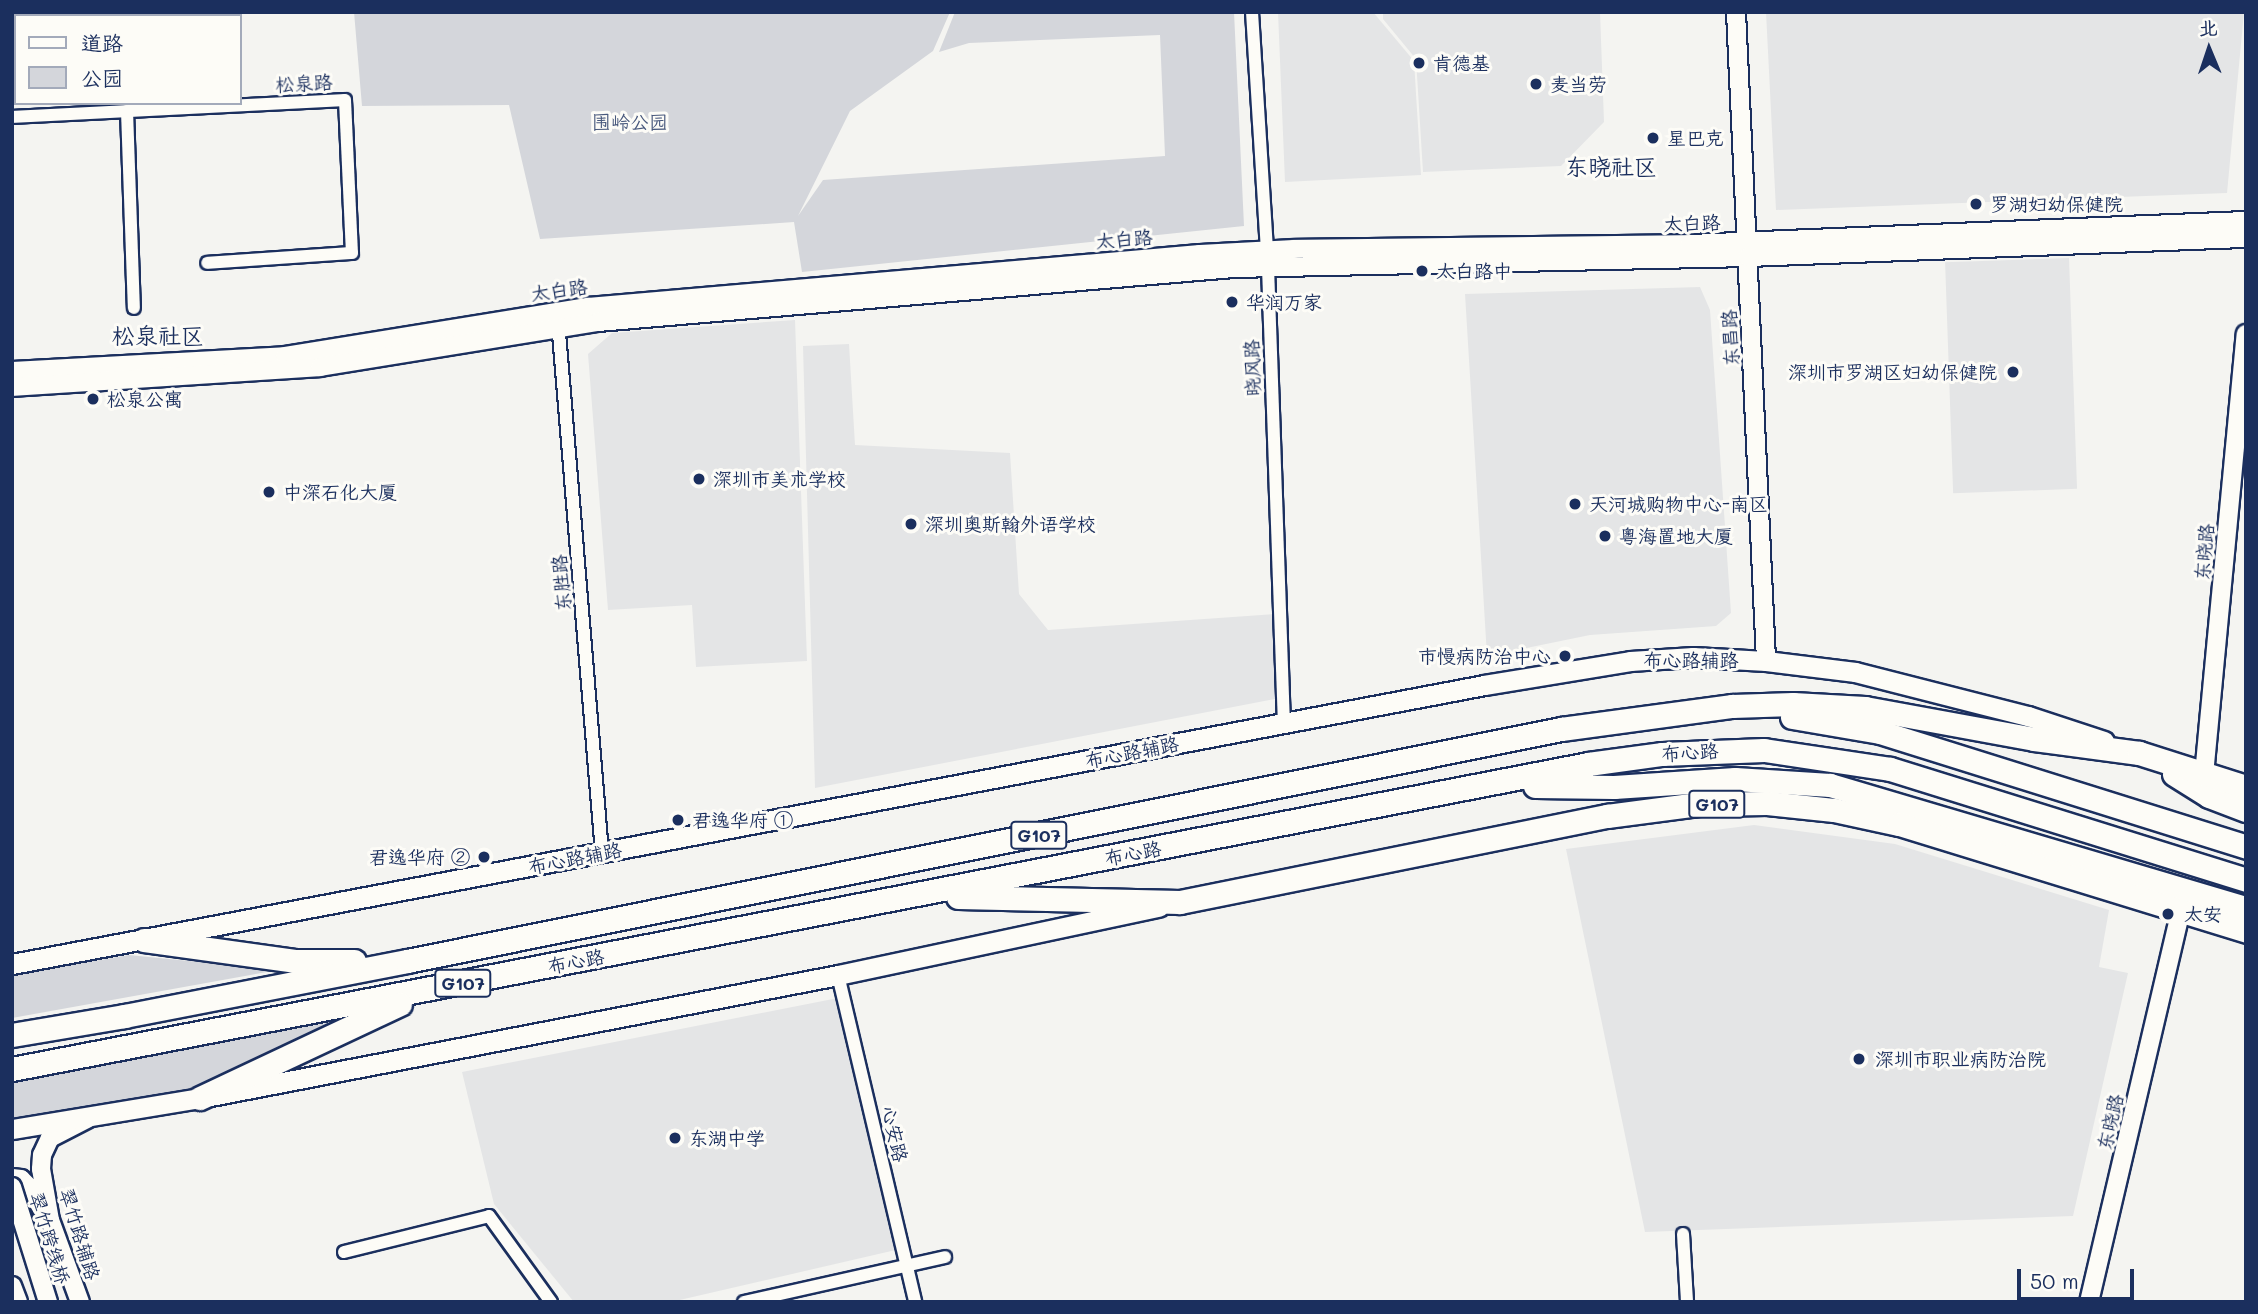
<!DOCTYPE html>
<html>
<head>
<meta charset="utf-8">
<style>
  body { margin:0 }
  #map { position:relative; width:2258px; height:1314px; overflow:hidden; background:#f4f4f1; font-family:Mali,"LXGW WenKai TC",sans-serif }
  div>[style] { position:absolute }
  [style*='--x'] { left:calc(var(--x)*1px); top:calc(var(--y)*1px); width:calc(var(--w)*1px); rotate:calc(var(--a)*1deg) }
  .built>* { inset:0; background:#e4e5e6; transform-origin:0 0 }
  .green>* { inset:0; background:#d4d6db }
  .roads { filter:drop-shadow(2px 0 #1b2f5e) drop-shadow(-2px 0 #1b2f5e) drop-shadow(0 2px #1b2f5e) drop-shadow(0 -2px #1b2f5e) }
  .street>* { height:12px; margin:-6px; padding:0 6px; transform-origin:6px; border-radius:6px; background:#fdfcf7 }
  .secondary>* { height:18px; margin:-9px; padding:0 9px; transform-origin:9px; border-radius:9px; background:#fdfcf7 }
  .primary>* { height:19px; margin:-9.5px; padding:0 9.5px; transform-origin:9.5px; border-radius:9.5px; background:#fdfcf7 }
  .highway>* { height:23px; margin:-11.5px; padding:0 11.5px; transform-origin:11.5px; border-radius:11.5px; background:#fdfcf7 }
  .bridges { filter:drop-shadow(2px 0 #1b2f5e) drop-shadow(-2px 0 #1b2f5e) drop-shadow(0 2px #1b2f5e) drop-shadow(0 -2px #1b2f5e) }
  .secondary-bridge>* { height:18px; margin:-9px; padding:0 9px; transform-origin:9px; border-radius:9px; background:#fdfcf7 }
  .dots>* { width:19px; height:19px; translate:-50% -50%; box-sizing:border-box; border:4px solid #fdfcf7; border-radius:50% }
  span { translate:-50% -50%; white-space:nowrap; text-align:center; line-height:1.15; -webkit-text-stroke:6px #fdfcf7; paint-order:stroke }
  .shield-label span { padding:2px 5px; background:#fdfcf7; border:2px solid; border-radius:5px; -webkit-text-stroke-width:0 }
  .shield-label { font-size:18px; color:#1b2f5e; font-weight:700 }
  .poi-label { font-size:19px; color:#1b2f5e }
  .left { translate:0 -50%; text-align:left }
  .right { translate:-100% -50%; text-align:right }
  .street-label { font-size:19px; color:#1b2f5e }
  .park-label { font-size:19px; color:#49597d }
  .quarter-label { font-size:23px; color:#1b2f5e }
  .frame { position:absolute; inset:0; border:14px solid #1b2f5e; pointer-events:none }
  .legend { position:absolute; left:14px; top:14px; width:228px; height:91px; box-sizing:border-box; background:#fdfcf7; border:2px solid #a3aaba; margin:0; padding:9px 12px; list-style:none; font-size:21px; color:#1b2f5e }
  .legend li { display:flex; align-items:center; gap:14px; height:35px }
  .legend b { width:35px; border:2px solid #a3aaba }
  .north { position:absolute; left:2174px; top:14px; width:70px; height:70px; -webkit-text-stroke:5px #fdfcf7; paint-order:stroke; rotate:358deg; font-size:19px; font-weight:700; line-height:28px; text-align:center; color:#1b2f5e }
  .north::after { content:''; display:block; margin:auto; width:24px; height:32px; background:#1b2f5e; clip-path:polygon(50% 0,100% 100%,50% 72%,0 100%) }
  .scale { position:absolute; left:2017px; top:1269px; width:117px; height:32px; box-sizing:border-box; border:4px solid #1b2f5e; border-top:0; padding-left:9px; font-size:21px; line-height:24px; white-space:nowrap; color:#1b2f5e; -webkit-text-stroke:5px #fdfcf7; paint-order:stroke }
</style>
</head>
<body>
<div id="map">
  <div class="built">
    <div style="clip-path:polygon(1278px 12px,1373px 12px,1414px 61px,1421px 175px,1285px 182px)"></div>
    <div style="clip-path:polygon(1383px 12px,1600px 12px,1604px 122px,1561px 166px,1423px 172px,1416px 59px,1383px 19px)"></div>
    <div style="clip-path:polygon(1766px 12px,2244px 12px,2227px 193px,1776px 210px)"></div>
    <div style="left:2069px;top:258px;width:231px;height:124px;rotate:88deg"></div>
    <div style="clip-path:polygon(1700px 287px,1710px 310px,1731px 613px,1716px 626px,1590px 635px,1487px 656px,1465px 294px)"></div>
    <div style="clip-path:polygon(795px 320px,807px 661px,696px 667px,692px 605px,608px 610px,588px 354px,612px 333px)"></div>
    <div style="clip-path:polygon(849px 344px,855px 445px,1010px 453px,1019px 594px,1048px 630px,1274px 614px,1275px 699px,815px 788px,803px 346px)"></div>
    <div style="clip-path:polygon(1754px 825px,1895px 844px,2109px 910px,2099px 967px,2128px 973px,2073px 1216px,1645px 1232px,1566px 849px)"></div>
    <div style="clip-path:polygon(838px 998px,900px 1249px,671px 1302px,574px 1302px,494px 1204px,462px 1072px)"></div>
  </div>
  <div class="green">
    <div style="clip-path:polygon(354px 12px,950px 12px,933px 51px,850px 111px,798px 216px,823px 180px,1165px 156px,1160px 35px,969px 43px,939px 52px,955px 12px,1234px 12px,1244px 226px,802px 272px,794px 222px,540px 239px,509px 105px,362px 106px)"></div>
    <div style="clip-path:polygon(129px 955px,278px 970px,12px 1018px,12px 975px)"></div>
    <div style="clip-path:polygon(349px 1019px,192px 1095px,12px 1122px,12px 1079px)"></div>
  </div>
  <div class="roads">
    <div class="street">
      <div style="--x:62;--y:12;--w:4;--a:90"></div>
      <div style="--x:1252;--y:12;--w:256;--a:86.4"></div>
      <div style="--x:1268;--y:267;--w:457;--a:88"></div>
      <div style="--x:127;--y:111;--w:197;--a:88"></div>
      <div style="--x:12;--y:117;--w:333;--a:-2.9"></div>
      <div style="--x:345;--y:100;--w:153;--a:87.4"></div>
      <div style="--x:352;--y:253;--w:145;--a:176.1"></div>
      <div style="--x:558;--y:321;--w:534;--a:85.27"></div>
      <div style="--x:838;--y:975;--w:336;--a:76.7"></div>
      <div style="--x:1683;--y:1234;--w:68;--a:86.6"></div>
      <div style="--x:344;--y:1252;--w:149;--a:-13.9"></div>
      <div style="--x:489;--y:1216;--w:106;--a:54.2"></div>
      <div style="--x:744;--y:1302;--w:206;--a:-12.6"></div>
    </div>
    <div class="secondary">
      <div style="--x:1736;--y:12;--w:650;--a:87.35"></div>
      <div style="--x:12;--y:371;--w:273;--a:-3.1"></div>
      <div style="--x:285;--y:356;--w:307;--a:-9.2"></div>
      <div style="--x:588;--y:307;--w:614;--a:-4.95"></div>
      <div style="--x:1200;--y:254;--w:94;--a:-3"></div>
      <div style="--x:1294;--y:249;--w:396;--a:-0.7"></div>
      <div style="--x:1690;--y:244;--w:556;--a:-2.37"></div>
      <div style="--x:12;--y:387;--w:309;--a:-3.7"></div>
      <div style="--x:320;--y:367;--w:282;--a:-9.2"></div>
      <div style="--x:598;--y:322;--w:637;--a:-4.86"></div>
      <div style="--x:1233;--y:268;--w:515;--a:-1.22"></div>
      <div style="--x:1748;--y:257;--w:498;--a:-2.2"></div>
      <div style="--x:2204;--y:775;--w:443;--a:-84.6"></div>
      <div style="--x:12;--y:1178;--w:9;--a:6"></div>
      <div style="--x:21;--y:1179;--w:11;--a:45"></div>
      <div style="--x:29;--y:1187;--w:26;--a:59"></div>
      <div style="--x:12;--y:1286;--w:17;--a:69"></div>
      <div style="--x:80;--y:1302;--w:87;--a:-110.1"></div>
      <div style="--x:50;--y:1220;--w:52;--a:-100"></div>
      <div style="--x:41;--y:1169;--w:14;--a:-86"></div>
      <div style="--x:42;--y:1155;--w:19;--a:-65"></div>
      <div style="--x:50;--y:1138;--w:42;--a:-27.2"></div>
      <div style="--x:2089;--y:1302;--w:402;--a:-76.8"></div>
    </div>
    <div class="primary">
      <div style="--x:12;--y:964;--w:1498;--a:-10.73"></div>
      <div style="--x:1484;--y:685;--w:148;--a:-9.3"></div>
      <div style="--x:1630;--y:661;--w:63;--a:-3.6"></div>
      <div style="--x:1693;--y:657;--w:73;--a:3.1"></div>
      <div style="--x:1766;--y:661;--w:90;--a:7"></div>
      <div style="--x:1855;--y:672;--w:179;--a:14.3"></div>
      <div style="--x:2028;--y:716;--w:80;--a:18.2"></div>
      <div style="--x:12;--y:1129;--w:191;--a:-9.4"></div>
      <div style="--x:200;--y:1098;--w:650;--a:-10.91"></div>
      <div style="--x:838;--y:975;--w:328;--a:-12"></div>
    </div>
    <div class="highway">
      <div style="--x:1792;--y:717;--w:89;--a:9.7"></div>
      <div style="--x:1880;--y:732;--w:384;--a:17.4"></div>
      <div style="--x:2174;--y:774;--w:41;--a:32.2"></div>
      <div style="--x:2209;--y:796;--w:40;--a:21"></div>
      <div style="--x:1535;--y:786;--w:79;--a:0.7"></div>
      <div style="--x:1614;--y:787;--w:121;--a:-3.8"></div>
      <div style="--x:1735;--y:779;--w:95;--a:3.6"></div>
      <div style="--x:1830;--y:785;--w:434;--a:16.5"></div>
      <div style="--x:958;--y:897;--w:222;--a:1.3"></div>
      <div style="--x:1180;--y:902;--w:436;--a:-11.4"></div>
      <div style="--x:1607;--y:816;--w:92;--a:-7.5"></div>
      <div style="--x:1698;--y:804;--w:69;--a:-0.8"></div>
      <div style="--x:1767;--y:803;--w:67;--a:6"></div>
      <div style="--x:1834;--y:810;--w:66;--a:12.2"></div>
      <div style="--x:1899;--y:824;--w:363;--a:17.1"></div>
      <div style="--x:144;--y:940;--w:152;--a:7.9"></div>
      <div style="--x:295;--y:961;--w:59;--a:0"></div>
      <div style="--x:12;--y:1035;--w:114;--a:-9.6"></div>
      <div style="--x:124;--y:1016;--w:288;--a:-11"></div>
      <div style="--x:407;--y:961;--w:1177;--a:-11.37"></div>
      <div style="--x:1561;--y:729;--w:173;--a:-7.7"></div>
      <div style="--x:1732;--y:706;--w:61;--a:-1.9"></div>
      <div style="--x:1793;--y:704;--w:72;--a:3.2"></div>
      <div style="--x:1865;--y:708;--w:172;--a:10.4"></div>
      <div style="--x:2034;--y:739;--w:106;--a:7.6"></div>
      <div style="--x:2139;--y:753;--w:112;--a:17.6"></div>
      <div style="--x:12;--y:1069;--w:1605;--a:-10.95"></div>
      <div style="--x:1588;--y:764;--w:75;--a:-7.7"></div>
      <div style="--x:1662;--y:754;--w:102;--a:-2.2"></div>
      <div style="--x:1764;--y:750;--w:127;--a:8.6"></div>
      <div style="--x:1890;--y:769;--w:373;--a:17.3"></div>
      <div style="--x:200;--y:1098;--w:221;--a:-25.2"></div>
    </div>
  </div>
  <div class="bridges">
    <div class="secondary-bridge">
      <div style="--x:12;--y:1187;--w:121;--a:72.6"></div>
    </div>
  </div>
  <div class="dots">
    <div style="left:1419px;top:63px;background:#1b2f5e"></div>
    <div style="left:1536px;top:84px;background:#1b2f5e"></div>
    <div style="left:1653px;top:138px;background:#1b2f5e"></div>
    <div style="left:1976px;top:204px;background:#1b2f5e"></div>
    <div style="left:1422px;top:271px;background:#1b2f5e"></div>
    <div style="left:1232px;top:302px;background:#1b2f5e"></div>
    <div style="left:2013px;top:372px;background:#1b2f5e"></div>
    <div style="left:93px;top:399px;background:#1b2f5e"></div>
    <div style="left:699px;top:479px;background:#1b2f5e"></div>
    <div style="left:269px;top:492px;background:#1b2f5e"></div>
    <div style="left:1575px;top:504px;background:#1b2f5e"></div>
    <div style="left:911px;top:524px;background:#1b2f5e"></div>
    <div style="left:1605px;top:536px;background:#1b2f5e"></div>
    <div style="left:1565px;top:656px;background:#1b2f5e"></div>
    <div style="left:678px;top:820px;background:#1b2f5e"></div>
    <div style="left:484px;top:857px;background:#1b2f5e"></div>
    <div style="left:2168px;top:914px;background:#1b2f5e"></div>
    <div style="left:1859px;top:1059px;background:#1b2f5e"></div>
    <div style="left:675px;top:1138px;background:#1b2f5e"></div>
  </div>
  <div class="shield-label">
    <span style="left:1717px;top:804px">G107</span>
    <span style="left:1039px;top:835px">G107</span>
    <span style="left:463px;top:983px">G107</span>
  </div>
  <div class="poi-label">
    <span class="left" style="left:1433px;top:63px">肯德基</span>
    <span class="left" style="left:1550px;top:84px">麦当劳</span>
    <span class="left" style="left:1667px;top:138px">星巴克</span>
    <span class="left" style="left:1990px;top:204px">罗湖妇幼保健院</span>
    <span class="left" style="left:1436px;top:271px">太白路中</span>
    <span class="left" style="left:1246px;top:302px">华润万家</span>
    <span class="right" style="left:1997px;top:372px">深圳市罗湖区妇幼保健院</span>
    <span class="left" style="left:107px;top:399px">松泉公寓</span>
    <span class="left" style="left:713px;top:479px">深圳市美术学校</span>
    <span class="left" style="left:283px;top:492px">中深石化大厦</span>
    <span class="left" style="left:1589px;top:504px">天河城购物中心-南区</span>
    <span class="left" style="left:925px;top:524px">深圳奥斯翰外语学校</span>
    <span class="left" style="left:1619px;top:536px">粤海置地大厦</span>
    <span class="right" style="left:1551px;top:656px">市慢病防治中心</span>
    <span class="left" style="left:692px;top:820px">君逸华府 ①</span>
    <span class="right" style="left:470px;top:857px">君逸华府 ②</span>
    <span class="left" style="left:2184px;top:914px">太安</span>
    <span class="left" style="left:1875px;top:1059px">深圳市职业病防治院</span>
    <span class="left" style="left:689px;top:1138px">东湖中学</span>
  </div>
  <div class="street-label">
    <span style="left:304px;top:83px;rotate:-3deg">松泉路</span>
    <span style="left:1692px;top:223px;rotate:-2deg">太白路</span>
    <span style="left:1124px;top:239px;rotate:-5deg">太白路</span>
    <span style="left:559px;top:290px;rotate:-8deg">太白路</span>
    <span style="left:1730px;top:338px;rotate:-93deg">东昌路</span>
    <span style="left:1252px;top:368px;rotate:-92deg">晓风路</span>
    <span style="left:2204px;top:552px;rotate:-85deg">东晓路</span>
    <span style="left:561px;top:583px;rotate:-95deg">东胜路</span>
    <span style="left:1691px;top:660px">布心路辅路</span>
    <span style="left:1132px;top:752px;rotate:-11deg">布心路辅路</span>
    <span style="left:1690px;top:752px;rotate:-4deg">布心路</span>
    <span style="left:1133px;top:853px;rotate:-11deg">布心路</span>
    <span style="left:575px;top:858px;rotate:-11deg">布心路辅路</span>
    <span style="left:576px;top:961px;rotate:-11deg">布心路</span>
    <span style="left:2110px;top:1122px;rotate:-77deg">东晓路</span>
    <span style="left:895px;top:1134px;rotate:77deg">心安路</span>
    <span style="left:80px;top:1234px;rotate:73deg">翠竹路辅路</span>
    <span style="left:50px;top:1238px;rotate:73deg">翠竹跨线桥</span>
  </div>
  <div class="park-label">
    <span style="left:630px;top:122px">围岭公园</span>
  </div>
  <div class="quarter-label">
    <span style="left:1611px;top:166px">东晓社区</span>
    <span style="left:158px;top:335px">松泉社区</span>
  </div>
  <div class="frame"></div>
  <ul class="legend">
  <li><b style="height:9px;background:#fdfcf7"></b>道路</li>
  <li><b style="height:19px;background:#d4d6db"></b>公园</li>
  </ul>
  <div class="north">北</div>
  <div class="scale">50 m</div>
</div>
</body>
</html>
